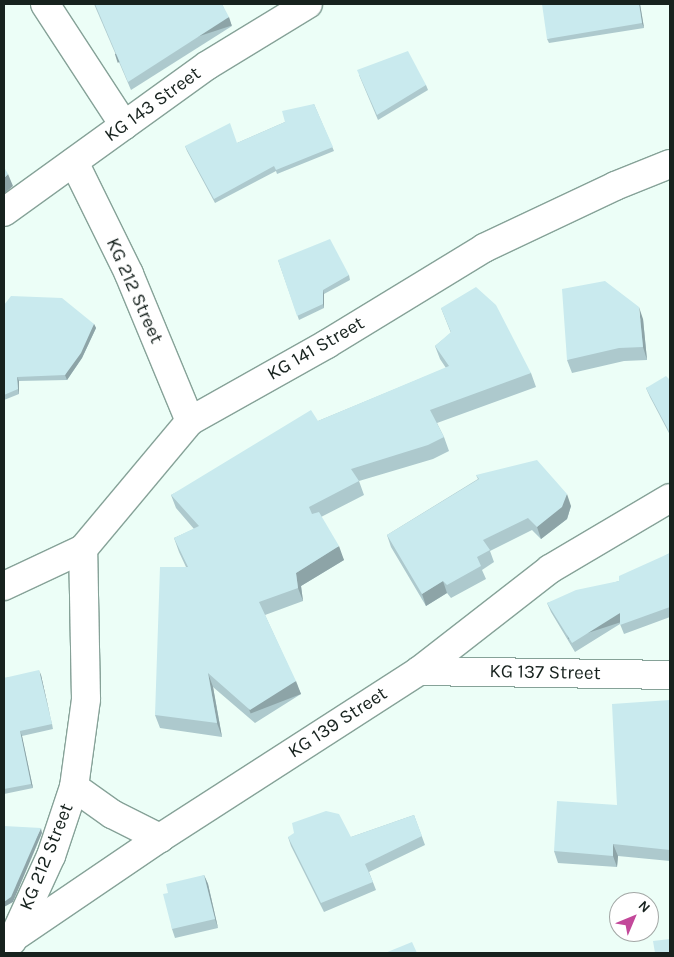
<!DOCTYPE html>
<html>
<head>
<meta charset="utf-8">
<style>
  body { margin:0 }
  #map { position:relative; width:674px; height:957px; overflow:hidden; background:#ecfef7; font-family:Karla,sans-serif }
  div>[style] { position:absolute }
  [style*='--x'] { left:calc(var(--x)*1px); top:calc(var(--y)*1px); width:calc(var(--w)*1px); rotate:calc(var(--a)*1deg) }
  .roads { filter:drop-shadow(1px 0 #86a298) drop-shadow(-1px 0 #86a298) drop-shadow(0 1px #86a298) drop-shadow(0 -1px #86a298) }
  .minor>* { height:28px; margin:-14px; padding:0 14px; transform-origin:14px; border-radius:14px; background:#fff }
  .wall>* { inset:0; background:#adc9cd }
  .shaded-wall>* { inset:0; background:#8da4a7; transform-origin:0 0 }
  .building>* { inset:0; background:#c9eaee }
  span { translate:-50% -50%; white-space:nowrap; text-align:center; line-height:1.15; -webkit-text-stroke:5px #fff; paint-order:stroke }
  .street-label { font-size:19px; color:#17221e }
  .frame { position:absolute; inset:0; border:5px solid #17221e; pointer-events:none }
  .north { position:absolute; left:609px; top:892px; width:50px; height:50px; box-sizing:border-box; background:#fff; border:1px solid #a2a7a5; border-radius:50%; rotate:45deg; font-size:14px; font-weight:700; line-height:20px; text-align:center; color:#17221e }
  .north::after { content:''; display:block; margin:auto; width:18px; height:22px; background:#c3489a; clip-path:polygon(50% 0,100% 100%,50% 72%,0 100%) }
</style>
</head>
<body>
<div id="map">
  <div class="roads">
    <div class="minor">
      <div style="--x:45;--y:4;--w:145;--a:56.9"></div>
      <div style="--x:74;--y:162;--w:125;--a:63.8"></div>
      <div style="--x:129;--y:274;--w:159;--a:67.5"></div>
      <div style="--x:4;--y:212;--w:251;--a:-35.8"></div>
      <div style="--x:208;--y:65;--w:117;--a:-31.4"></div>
      <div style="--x:4;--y:586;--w:87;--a:-25.1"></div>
      <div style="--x:83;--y:549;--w:167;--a:-50.1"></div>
      <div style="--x:190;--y:421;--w:157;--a:-29.3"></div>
      <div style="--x:327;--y:344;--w:184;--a:-31.4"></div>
      <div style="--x:484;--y:248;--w:145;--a:-25.3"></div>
      <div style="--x:615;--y:186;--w:59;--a:-21.8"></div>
      <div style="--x:419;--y:671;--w:251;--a:0.9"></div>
      <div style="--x:74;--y:787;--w:47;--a:35.4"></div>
      <div style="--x:112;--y:814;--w:54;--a:26.6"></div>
      <div style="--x:12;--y:941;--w:94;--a:-65.4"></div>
      <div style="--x:51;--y:856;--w:73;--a:-71.6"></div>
      <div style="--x:74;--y:787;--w:89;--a:-82.2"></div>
      <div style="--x:86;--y:699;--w:150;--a:-91.1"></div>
      <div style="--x:4;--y:944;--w:189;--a:-34.2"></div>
      <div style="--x:160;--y:838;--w:308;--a:-32.8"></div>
      <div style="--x:419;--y:671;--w:166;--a:-37.9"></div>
      <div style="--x:550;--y:569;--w:139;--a:-30.6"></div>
    </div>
  </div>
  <div class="wall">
    <div style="clip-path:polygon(94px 4px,222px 4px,232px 26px,131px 90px)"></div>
    <div style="clip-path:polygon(640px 4px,644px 28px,549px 43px,547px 39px)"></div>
    <div style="clip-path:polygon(359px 75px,426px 85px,428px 90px,378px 120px)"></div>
    <div style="clip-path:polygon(314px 104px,334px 151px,277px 174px,276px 171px,215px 203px,187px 151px,185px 146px,237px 143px,285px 122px)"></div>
    <div style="clip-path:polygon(278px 260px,349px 275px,350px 280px,324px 294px,324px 308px,299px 320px)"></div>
    <div style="clip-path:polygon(4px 305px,94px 324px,96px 328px,82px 358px,67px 380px,19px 381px,19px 394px,4px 400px)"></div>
    <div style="clip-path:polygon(441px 308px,531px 373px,536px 387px,437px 423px,444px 437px,449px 451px,433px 459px,359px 481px,364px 495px,321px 517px,344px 560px,301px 586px,303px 601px,265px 615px,301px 694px,255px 723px,213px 687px,222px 737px,160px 728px,155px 715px,186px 567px,179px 552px,174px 538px,194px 529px,176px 508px,171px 495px,318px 421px,446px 368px,440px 359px,435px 346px,451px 333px)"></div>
    <div style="clip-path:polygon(643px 319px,647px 360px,624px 361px,572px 373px,567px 360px)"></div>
    <div style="clip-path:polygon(670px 380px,670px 435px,650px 397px,646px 388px)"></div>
    <div style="clip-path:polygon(476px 475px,571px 506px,567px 519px,541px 539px,532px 530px,490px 551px,494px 562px,482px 570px,486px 579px,451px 598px,447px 593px,426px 606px,391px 547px,387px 535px,478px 479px)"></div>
    <div style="clip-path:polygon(670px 553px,670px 617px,624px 634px,620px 624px,575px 652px,551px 612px,547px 603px,619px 581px)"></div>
    <div style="clip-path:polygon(41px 675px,53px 729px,22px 736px,33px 788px,4px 794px,4px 678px)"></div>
    <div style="clip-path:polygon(670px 700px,670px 861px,618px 856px,617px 867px,558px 863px,554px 851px,617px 805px)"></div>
    <div style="clip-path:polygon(414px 815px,425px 845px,369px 872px,376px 890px,324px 912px,291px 846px,288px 837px,351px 837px)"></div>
    <div style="clip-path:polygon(204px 875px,208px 884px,218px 928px,175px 938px,172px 929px,168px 893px)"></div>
  </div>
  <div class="shaded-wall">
    <div style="clip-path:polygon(639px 4px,640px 4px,644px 28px,642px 23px)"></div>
    <div style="left:229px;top:17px;width:9px;height:120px;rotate:72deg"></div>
    <div style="clip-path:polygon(8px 174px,13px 186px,4px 194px,4px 178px)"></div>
    <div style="clip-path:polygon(323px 290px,324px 294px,324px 308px,323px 304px)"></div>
    <div style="clip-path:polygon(639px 307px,643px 319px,647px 360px,643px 347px)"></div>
    <div style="clip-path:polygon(94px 324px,96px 328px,82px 358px,67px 380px,65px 375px)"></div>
    <div style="clip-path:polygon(17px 377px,19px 381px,19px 394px,18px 389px)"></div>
    <div style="clip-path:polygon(567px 494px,571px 506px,567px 519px,541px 539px,537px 527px)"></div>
    <div style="clip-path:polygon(339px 546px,344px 560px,301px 586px,303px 601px,298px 588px,296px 573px)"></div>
    <div style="clip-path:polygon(443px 581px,447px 593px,426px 606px,422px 594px)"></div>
    <div style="left:620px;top:613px;width:9px;height:57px;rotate:72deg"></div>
    <div style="clip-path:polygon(39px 670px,41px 675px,53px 729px,52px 724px)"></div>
    <div style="clip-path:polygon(208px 673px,213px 687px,222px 737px,217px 723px)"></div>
    <div style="left:296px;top:681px;width:14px;height:54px;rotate:69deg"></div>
    <div style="clip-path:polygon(20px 731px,22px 736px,33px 788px,31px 784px)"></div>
    <div style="clip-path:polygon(41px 828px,42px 833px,13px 902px,4px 907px,4px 902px)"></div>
    <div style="clip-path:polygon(613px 844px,618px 856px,617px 867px,613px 856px)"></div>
    <div style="clip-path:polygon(204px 875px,208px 884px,218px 928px,215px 919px)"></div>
  </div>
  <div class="building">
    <div style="clip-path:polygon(95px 4px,222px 4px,229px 17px,128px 82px)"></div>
    <div style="clip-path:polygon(542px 4px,639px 4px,642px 23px,547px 39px)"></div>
    <div style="clip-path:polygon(408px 51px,426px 85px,377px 115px,357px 70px)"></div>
    <div style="clip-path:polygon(314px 104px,333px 147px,276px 170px,274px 166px,214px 199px,185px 146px,230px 123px,237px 143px,285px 122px,282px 111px)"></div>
    <div style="clip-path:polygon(4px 167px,8px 174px,4px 178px)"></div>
    <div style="clip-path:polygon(330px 239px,349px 275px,323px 290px,323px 304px,297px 316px,278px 260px)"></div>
    <div style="clip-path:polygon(605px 281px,639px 307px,643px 347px,619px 348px,567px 360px,562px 289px)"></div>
    <div style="clip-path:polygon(476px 287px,496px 305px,531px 373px,430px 410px,444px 437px,428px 445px,351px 469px,359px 481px,309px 507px,312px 514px,319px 512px,339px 546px,296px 573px,298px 588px,259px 602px,296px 681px,250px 710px,208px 673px,217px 723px,155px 715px,160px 567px,188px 567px,174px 538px,199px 526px,171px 495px,311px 410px,318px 421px,449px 366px,435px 346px,451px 332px,441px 308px)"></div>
    <div style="clip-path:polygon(11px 296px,62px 298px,94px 324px,81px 353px,65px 375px,17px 377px,18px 389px,4px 395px,4px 305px)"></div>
    <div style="clip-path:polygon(666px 376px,670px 380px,670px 433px,646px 388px)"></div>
    <div style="clip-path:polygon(537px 460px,567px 494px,562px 507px,537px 527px,528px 518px,483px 540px,490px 550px,477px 557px,481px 566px,447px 585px,443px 581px,422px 594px,387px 535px,479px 479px,476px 475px)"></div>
    <div style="clip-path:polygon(670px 553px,670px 607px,620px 625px,620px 613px,572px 643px,547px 603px,576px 590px,619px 581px,619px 576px)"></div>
    <div style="clip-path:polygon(39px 670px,52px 724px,20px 731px,31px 784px,4px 789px,4px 678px)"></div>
    <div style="clip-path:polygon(670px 700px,670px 850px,613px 844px,613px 856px,554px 851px,557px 801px,617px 805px,612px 704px)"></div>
    <div style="clip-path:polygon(326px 811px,339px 814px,351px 837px,414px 815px,422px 836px,365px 864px,373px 882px,321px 903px,288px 837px,294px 833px,292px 823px)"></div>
    <div style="clip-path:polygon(4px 826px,41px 828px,11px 897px,4px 902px)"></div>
    <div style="clip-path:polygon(204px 875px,215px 919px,172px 929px,163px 894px,168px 893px,166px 884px)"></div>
    <div style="clip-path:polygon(670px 939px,670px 953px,655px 953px,653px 941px)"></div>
    <div style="clip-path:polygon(412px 942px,417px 953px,385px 953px)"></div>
  </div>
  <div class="street-label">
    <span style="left:153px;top:105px;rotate:-36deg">KG 143 Street</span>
    <span style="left:134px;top:291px;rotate:66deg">KG 212 Street</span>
    <span style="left:316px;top:349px;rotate:-30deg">KG 141 Street</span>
    <span style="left:545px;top:673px;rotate:1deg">KG 137 Street</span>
    <span style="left:338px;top:723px;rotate:-33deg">KG 139 Street</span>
    <span style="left:47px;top:857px;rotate:-68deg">KG 212 Street</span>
  </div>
  <div class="frame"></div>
  <div class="north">N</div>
</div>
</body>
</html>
